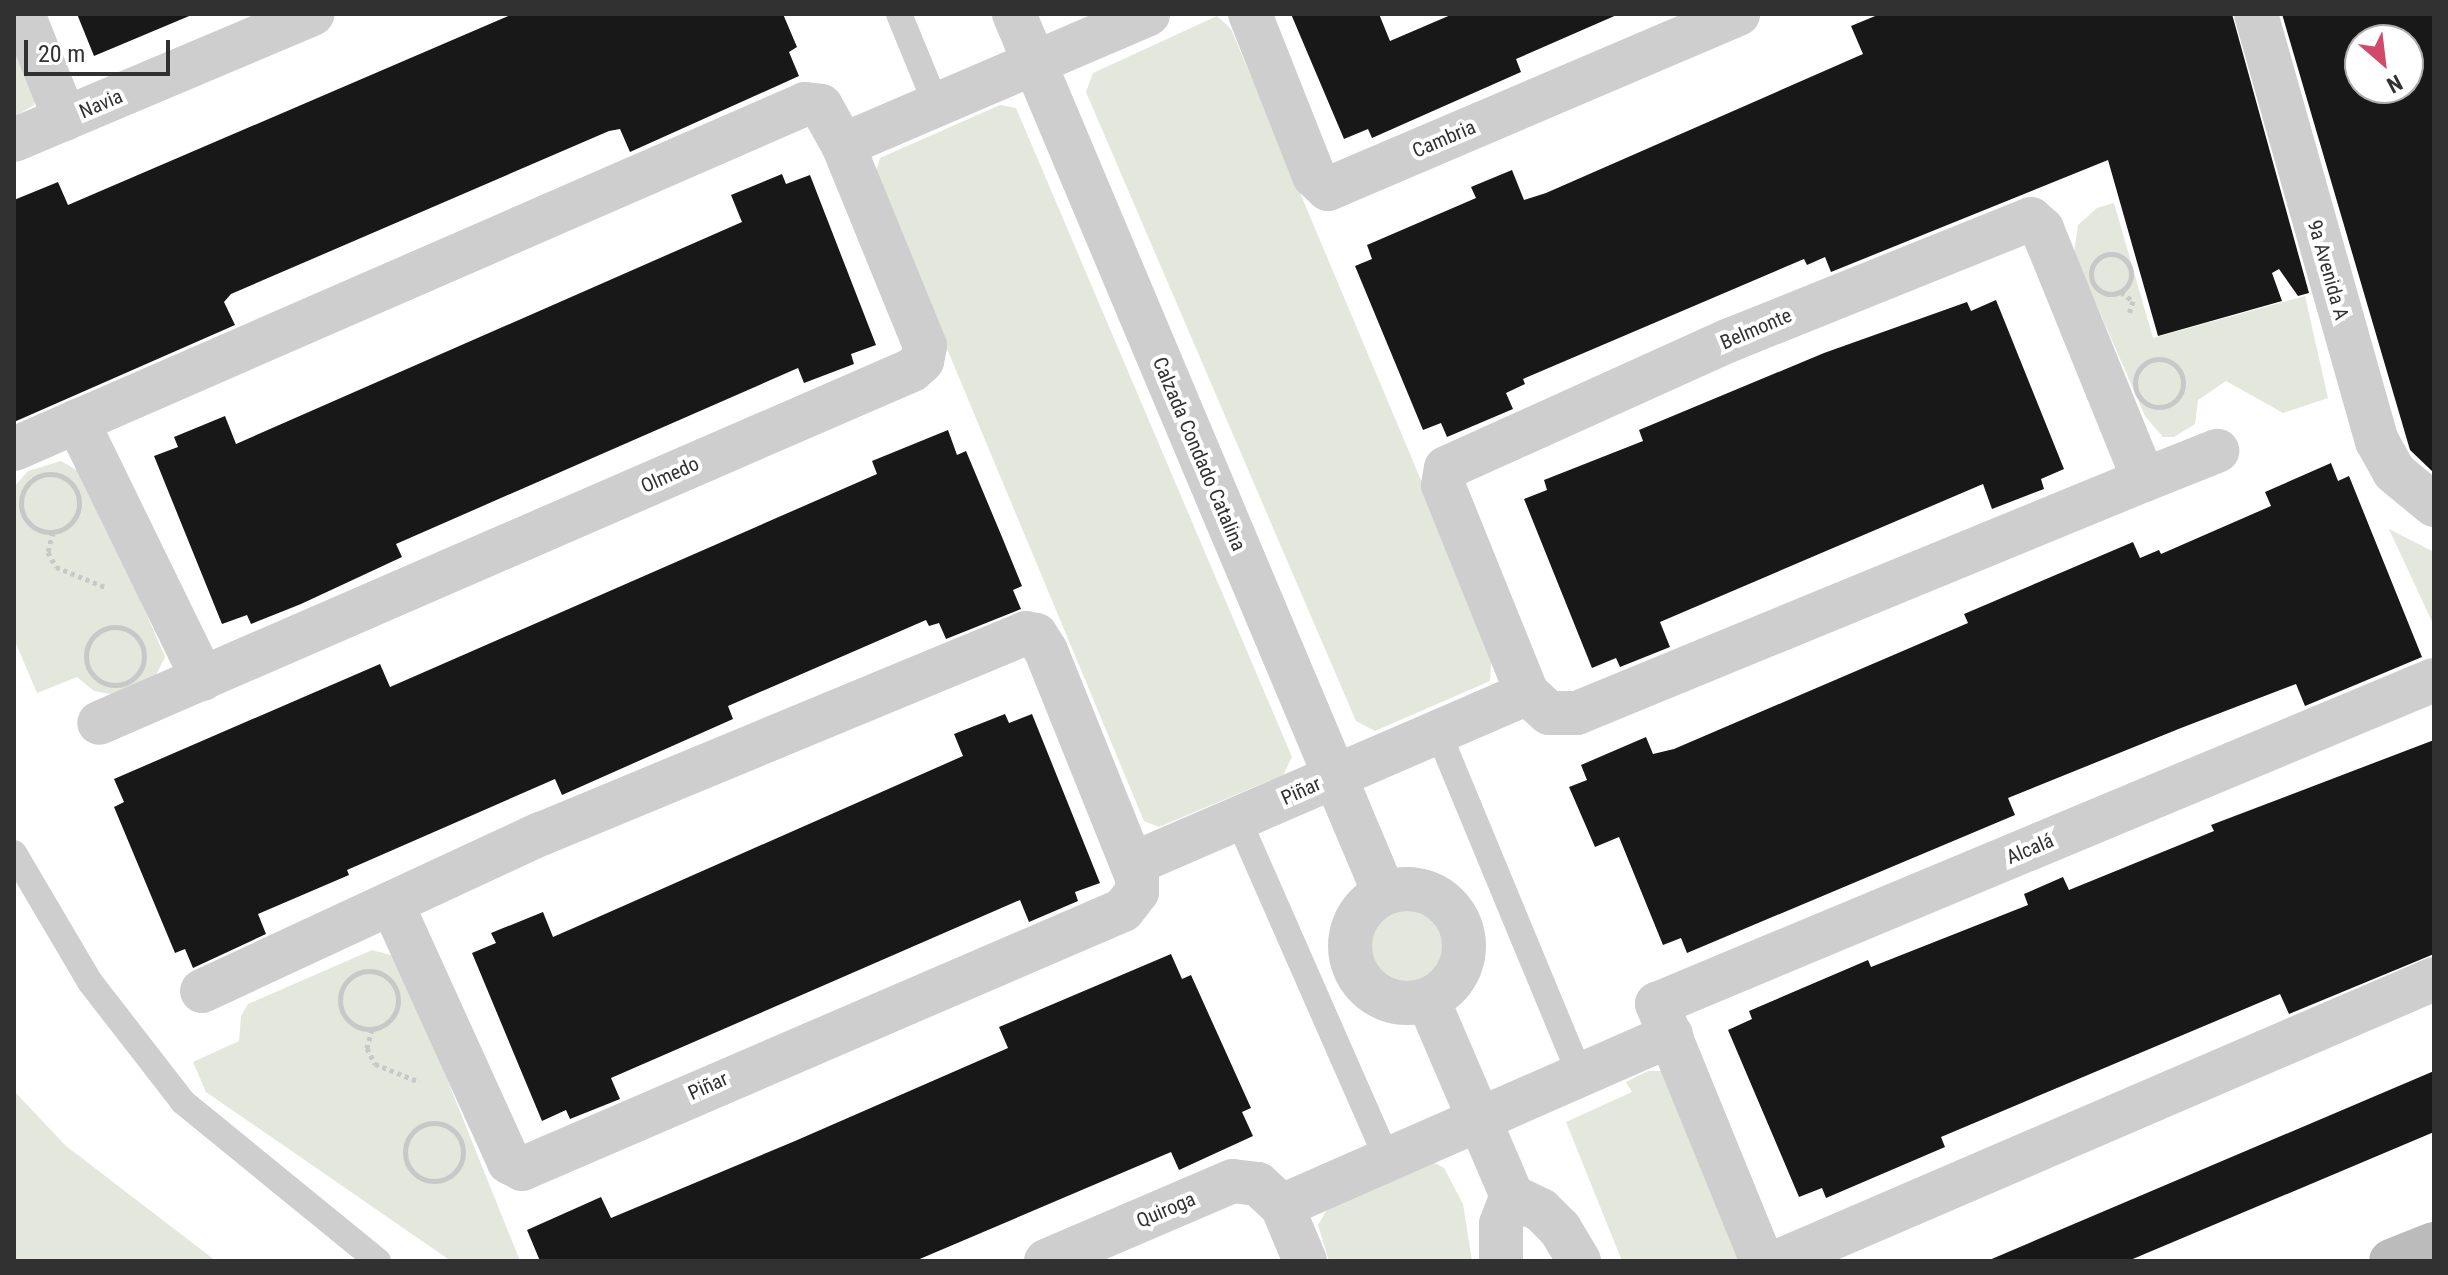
<!DOCTYPE html>
<html>
<head>
<meta charset="utf-8">
<style>
  body { margin:0 }
  #map { position:relative; width:2448px; height:1275px; overflow:hidden; background:#fff; font-family:"Roboto Condensed",sans-serif }
  div>[style] { position:absolute }
  [style*='--x'] { left:calc(var(--x)*1px); top:calc(var(--y)*1px); width:calc(var(--w)*1px); rotate:calc(var(--a)*1deg) }
  .green>* { inset:0; background:#e3e7dc }
  .round { border-radius:50% }
  .building>* { inset:0; background:#181818 }
  .path>* { height:5px; margin-top:-2.5px; transform-origin:0; background:repeating-linear-gradient(90deg,#c8c8c8 0 4px,transparent 0 8px) }
  .path>.ring { margin:-2.5px; padding:0; box-sizing:content-box; background:none; border:5px solid #c8c8c8; border-radius:50% }
  .service>* { height:26px; margin:-13px; padding:0 13px; transform-origin:13px; border-radius:13px; background:#cecece }
  .minor>* { height:44px; margin:-22px; padding:0 22px; transform-origin:22px; border-radius:22px; background:#cecece }
  .minor>.ring { margin:-22px; padding:0; box-sizing:content-box; background:none; border:44px solid #cecece; border-radius:50% }
  .secondary>* { height:44px; margin:-22px; padding:0 22px; transform-origin:22px; border-radius:22px; background:#bbb }
  span { translate:-50% -50%; white-space:nowrap; text-align:center; line-height:1.15; -webkit-text-stroke:8px #fff; paint-order:stroke }
  .street-label { font-size:20px; color:#313131 }
  .frame { position:absolute; inset:0; border:16px solid #313131; pointer-events:none }
  .north { position:absolute; left:2344px; top:24px; width:80px; height:80px; box-sizing:border-box; background:#fff; border:2px solid #adadad; border-radius:50%; rotate:152deg; font-size:22px; font-weight:700; line-height:32px; text-align:center; color:#313131 }
  .north::after { content:''; display:block; margin:auto; width:28px; height:36px; background:#d14a6c; clip-path:polygon(50% 0,100% 100%,50% 72%,0 100%) }
  .scale { position:absolute; left:24px; top:40px; width:146px; height:36px; box-sizing:border-box; border:4px solid #313131; border-top:0; padding-left:10px; font-size:24px; line-height:28px; white-space:nowrap; color:#313131; -webkit-text-stroke:6px #fff; paint-order:stroke }
</style>
</head>
<body>
<div id="map">
  <div class="green">
    <div style="clip-path:polygon(1217px 16px,1231px 29px,1458px 568px,1491px 663px,1490px 681px,1375px 731px,1356px 721px,1086px 92px,1093px 73px)"></div>
    <div style="clip-path:polygon(14px 41px,35px 96px,34px 105px,14px 117px)"></div>
    <div style="clip-path:polygon(1000px 105px,1016px 108px,1292px 757px,1283px 775px,1159px 827px,1144px 821px,875px 176px,880px 158px)"></div>
    <div style="clip-path:polygon(2114px 203px,2153px 338px,2305px 296px,2328px 398px,2283px 413px,2226px 381px,2198px 400px,2195px 424px,2174px 437px,2163px 437px,2145px 416px,2074px 253px,2078px 225px,2097px 208px)"></div>
    <div style="clip-path:polygon(61px 461px,87px 476px,165px 657px,155px 677px,115px 695px,94px 691px,77px 677px,37px 693px,14px 639px,14px 487px,28px 471px)"></div>
    <div style="clip-path:polygon(2389px 529px,2434px 552px,2434px 626px)"></div>
    <div class="round" style="left:1362px;top:902px;width:88px;height:88px"></div>
    <div style="clip-path:polygon(372px 950px,398px 957px,520px 1261px,451px 1261px,206px 1092px,193px 1062px,239px 1041px,241px 1016px,248px 1004px)"></div>
    <div style="clip-path:polygon(1648px 1071px,1662px 1071px,1753px 1261px,1622px 1261px,1566px 1122px,1632px 1092px,1626px 1082px)"></div>
    <div style="clip-path:polygon(14px 1091px,66px 1146px,216px 1261px,14px 1261px)"></div>
    <div style="clip-path:polygon(1435px 1163px,1444px 1168px,1463px 1204px,1472px 1261px,1329px 1261px,1318px 1225px,1329px 1206px)"></div>
  </div>
  <div class="building">
    <div style="clip-path:polygon(77px 14px,194px 14px,94px 56px)"></div>
    <div style="clip-path:polygon(513px 14px,783px 14px,797px 47px,789px 52px,799px 76px,630px 152px,620px 129px,609px 131px,231px 294px,224px 302px,235px 325px,14px 422px,14px 200px,58px 182px,68px 205px)"></div>
    <div style="clip-path:polygon(1291px 14px,1379px 14px,1390px 41px,1453px 14px,1619px 14px,1516px 59px,1521px 72px,1372px 138px,1368px 129px,1344px 139px)"></div>
    <div style="clip-path:polygon(1880px 14px,2232px 14px,2309px 293px,2298px 296px,2279px 269px,2272px 273px,2282px 301px,2158px 336px,2108px 160px,1831px 272px,1825px 257px,1807px 265px,1804px 259px,1523px 379px,1525px 384px,1506px 393px,1513px 409px,1447px 437px,1441px 423px,1423px 430px,1355px 266px,1372px 259px,1367px 245px,1476px 198px,1471px 187px,1512px 170px,1524px 200px,1546px 193px,1863px 54px,1851px 26px)"></div>
    <div style="clip-path:polygon(evenodd,2282px 14px,2434px 14px,2434px 473px,2410px 450px,2282px 14px,2360px 40px,2408px 40px,2408px 88px,2360px 88px,2360px 40px)"></div>
    <div style="clip-path:polygon(782px 174px,786px 184px,810px 175px,876px 345px,851px 354px,854px 364px,804px 383px,798px 368px,396px 544px,402px 557px,301px 604px,251px 624px,247px 615px,222px 624px,154px 456px,178px 447px,174px 437px,225px 416px,236px 444px,742px 222px,731px 195px)"></div>
    <div style="clip-path:polygon(1996px 300px,2064px 469px,2041px 479px,2044px 489px,1992px 509px,1983px 484px,1660px 622px,1670px 647px,1620px 667px,1616px 658px,1592px 668px,1524px 499px,1547px 490px,1544px 480px,1643px 441px,1639px 430px,1824px 353px,1967px 302px,1971px 311px)"></div>
    <div style="clip-path:polygon(948px 430px,957px 455px,966px 451px,1002px 537px,1022px 586px,1013px 590px,1021px 609px,946px 639px,939px 623px,929px 626px,926px 620px,728px 706px,733px 719px,562px 795px,555px 779px,347px 870px,349px 875px,258px 914px,266px 934px,193px 968px,185px 949px,175px 953px,114px 807px,124px 802px,114px 779px,380px 664px,390px 687px,877px 474px,872px 461px)"></div>
    <div style="clip-path:polygon(2331px 463px,2338px 481px,2349px 476px,2422px 657px,2305px 706px,2296px 684px,2181px 728px,2008px 798px,2015px 815px,1687px 953px,1681px 938px,1663px 945px,1619px 837px,1595px 847px,1569px 787px,1587px 780px,1581px 765px,1646px 737px,1653px 754px,1674px 749px,1968px 623px,1964px 614px,2133px 542px,2140px 558px,2159px 550px,2161px 554px,2271px 506px,2265px 492px)"></div>
    <div style="clip-path:polygon(1005px 714px,1009px 723px,1032px 714px,1100px 883px,1075px 892px,1078px 901px,1029px 922px,1020px 900px,611px 1078px,620px 1099px,570px 1119px,566px 1110px,542px 1121px,472px 953px,496px 943px,491px 933px,543px 912px,553px 937px,963px 756px,954px 734px)"></div>
    <div style="clip-path:polygon(2434px 740px,2434px 954px,2289px 1014px,2280px 994px,1941px 1137px,1945px 1147px,1826px 1198px,1822px 1188px,1799px 1197px,1728px 1030px,1752px 1019px,1749px 1011px,1868px 960px,1871px 967px,2028px 905px,2024px 894px,2063px 877px,2069px 890px,2214px 831px,2211px 825px)"></div>
    <div style="clip-path:polygon(1171px 954px,1182px 979px,1191px 975px,1251px 1108px,1242px 1112px,1253px 1136px,1179px 1170px,1171px 1152px,915px 1261px,540px 1261px,527px 1230px,601px 1197px,611px 1218px,795px 1141px,1008px 1048px,999px 1027px)"></div>
    <div style="clip-path:polygon(2434px 1071px,2434px 1132px,2128px 1261px,1987px 1261px)"></div>
  </div>
  <div class="path">
    <div class="ring" style="left:2091px;top:254px;width:35px;height:35px"></div>
    <div style="--x:2121;--y:292;--w:15;--a:37"></div>
    <div style="--x:2133;--y:301;--w:14;--a:107"></div>
    <div class="ring" style="left:2135px;top:359px;width:43px;height:43px"></div>
    <div class="ring" style="left:21px;top:474px;width:53px;height:53px"></div>
    <div style="--x:53;--y:532;--w:21;--a:104"></div>
    <div style="--x:48;--y:552;--w:17;--a:62"></div>
    <div style="--x:56;--y:567;--w:53;--a:22.2"></div>
    <div class="ring" style="left:86px;top:627px;width:53px;height:53px"></div>
    <div class="ring" style="left:340px;top:971px;width:53px;height:53px"></div>
    <div style="--x:372;--y:1029;--w:20;--a:105"></div>
    <div style="--x:367;--y:1048;--w:18;--a:63"></div>
    <div style="--x:375;--y:1064;--w:48;--a:21.8"></div>
    <div class="ring" style="left:405px;top:1123px;width:53px;height:53px"></div>
  </div>
  <div class="service">
    <div style="--x:899;--y:14;--w:97;--a:67.7"></div>
    <div style="--x:1438;--y:732;--w:370;--a:67.5"></div>
    <div style="--x:1238;--y:819;--w:373;--a:66.3"></div>
    <div style="--x:14;--y:853;--w:150;--a:59.5"></div>
    <div style="--x:90;--y:982;--w:152;--a:52.2"></div>
    <div style="--x:183;--y:1102;--w:252;--a:39.2"></div>
  </div>
  <div class="minor">
    <div style="--x:23;--y:14;--w:113;--a:68.2"></div>
    <div style="--x:1014;--y:14;--w:954;--a:67.17"></div>
    <div style="--x:1250;--y:14;--w:174;--a:68.4"></div>
    <div style="--x:1314;--y:176;--w:19;--a:43"></div>
    <div style="--x:1328;--y:189;--w:446;--a:-23.1"></div>
    <div style="--x:2256;--y:14;--w:444;--a:74.2"></div>
    <div style="--x:2377;--y:441;--w:35;--a:61"></div>
    <div style="--x:2394;--y:472;--w:52;--a:39.5"></div>
    <div style="--x:14;--y:140;--w:324;--a:-22.9"></div>
    <div style="--x:843;--y:145;--w:332;--a:-23.2"></div>
    <div style="--x:2031;--y:219;--w:15;--a:42"></div>
    <div style="--x:2042;--y:229;--w:271;--a:67.9"></div>
    <div style="--x:2144;--y:480;--w:613;--a:157.66"></div>
    <div style="--x:1577;--y:713;--w:28;--a:180"></div>
    <div style="--x:1549;--y:713;--w:30;--a:-138"></div>
    <div style="--x:1527;--y:693;--w:224;--a:-112"></div>
    <div style="--x:1443;--y:485;--w:17;--a:-80"></div>
    <div style="--x:1446;--y:468;--w:312;--a:-24.3"></div>
    <div style="--x:1730;--y:340;--w:324;--a:-21.9"></div>
    <div style="--x:77;--y:421;--w:287;--a:64"></div>
    <div style="--x:14;--y:449;--w:863;--a:-23.56"></div>
    <div style="--x:805;--y:104;--w:16;--a:7"></div>
    <div style="--x:821;--y:106;--w:45;--a:60.6"></div>
    <div style="--x:843;--y:145;--w:217;--a:67.8"></div>
    <div style="--x:925;--y:346;--w:15;--a:101"></div>
    <div style="--x:922;--y:361;--w:13;--a:138"></div>
    <div style="--x:912;--y:370;--w:886;--a:156.53"></div>
    <div style="--x:2144;--y:480;--w:79;--a:-21.7"></div>
    <div style="--x:1135;--y:863;--w:427;--a:-23.4"></div>
    <div class="ring" style="left:1350px;top:889px;width:70px;height:70px"></div>
    <div style="--x:202;--y:991;--w:374;--a:-24.9"></div>
    <div style="--x:541;--y:834;--w:525;--a:-22.51"></div>
    <div style="--x:1026;--y:633;--w:10;--a:11"></div>
    <div style="--x:1036;--y:635;--w:19;--a:58"></div>
    <div style="--x:1046;--y:651;--w:244;--a:68.1"></div>
    <div style="--x:1137;--y:877;--w:15;--a:90"></div>
    <div style="--x:1137;--y:892;--w:23;--a:128"></div>
    <div style="--x:1123;--y:910;--w:654;--a:156.69"></div>
    <div style="--x:522;--y:1169;--w:15;--a:-152"></div>
    <div style="--x:509;--y:1162;--w:283;--a:-114.4"></div>
    <div style="--x:1428;--y:1000;--w:213;--a:66.8"></div>
    <div style="--x:1512;--y:1196;--w:32;--a:26"></div>
    <div style="--x:1541;--y:1210;--w:27;--a:45"></div>
    <div style="--x:1560;--y:1229;--w:37;--a:59"></div>
    <div style="--x:1282;--y:1206;--w:425;--a:-23.7"></div>
    <div style="--x:1046;--y:1261;--w:203;--a:-23.2"></div>
    <div style="--x:1233;--y:1181;--w:25;--a:7"></div>
    <div style="--x:1258;--y:1184;--w:33;--a:43"></div>
    <div style="--x:1282;--y:1206;--w:60;--a:67.3"></div>
    <div style="--x:1501;--y:1261;--w:37;--a:-90"></div>
    <div style="--x:1501;--y:1224;--w:30;--a:-69"></div>
    <div style="--x:1762;--y:1261;--w:278;--a:-112.2"></div>
    <div style="--x:1657;--y:1004;--w:842;--a:-22.64"></div>
    <div style="--x:1779;--y:1261;--w:713;--a:-23.29"></div>
  </div>
  <div class="secondary">
    <div style="--x:2391;--y:1261;--w:46;--a:-21.6"></div>
  </div>
  <div class="street-label">
    <span style="left:101px;top:104px;rotate:-23deg">Navia</span>
    <span style="left:1444px;top:139px;rotate:-23deg">Cambria</span>
    <span style="left:2328px;top:270px;rotate:74deg">9a Avenida A</span>
    <span style="left:1756px;top:329px;rotate:-23deg">Belmonte</span>
    <span style="left:1199px;top:454px;rotate:67deg">Calzada Condado Catalina</span>
    <span style="left:670px;top:475px;rotate:-24deg">Olmedo</span>
    <span style="left:1301px;top:791px;rotate:-24deg">Piñar</span>
    <span style="left:2030px;top:849px;rotate:-23deg">Alcalá</span>
    <span style="left:708px;top:1086px;rotate:-24deg">Piñar</span>
    <span style="left:1166px;top:1210px;rotate:-23deg">Quiroga</span>
  </div>
  <div class="frame"></div>
  <div class="north">N</div>
  <div class="scale">20 m</div>
</div>
</body>
</html>
